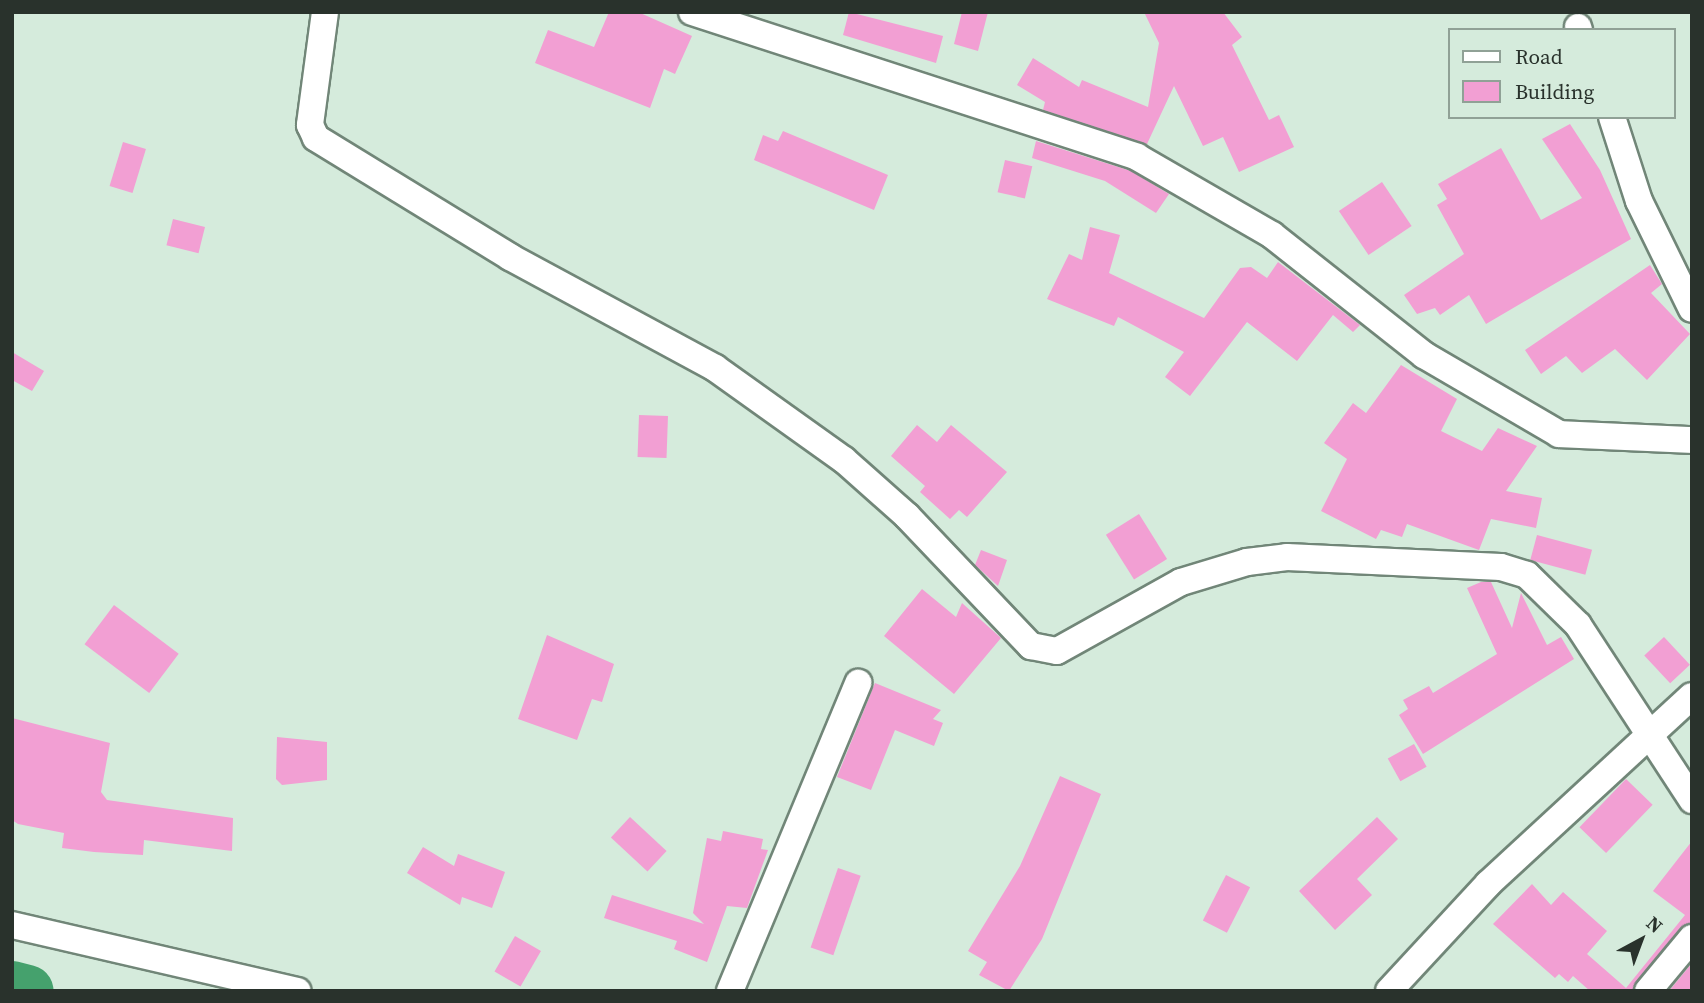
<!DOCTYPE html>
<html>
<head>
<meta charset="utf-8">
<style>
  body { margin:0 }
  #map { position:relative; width:1704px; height:1003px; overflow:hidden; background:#d5ebdc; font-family:"Source Serif 4",serif }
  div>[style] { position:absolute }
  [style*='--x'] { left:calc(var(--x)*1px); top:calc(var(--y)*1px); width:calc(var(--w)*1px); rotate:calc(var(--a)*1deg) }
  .river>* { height:52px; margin:-26px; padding:0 26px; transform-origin:26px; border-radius:26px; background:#45a16d }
  .building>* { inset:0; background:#f29fd3; transform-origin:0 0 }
  .roads { filter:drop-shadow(2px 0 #718678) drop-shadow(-2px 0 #718678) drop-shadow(0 2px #718678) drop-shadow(0 -2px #718678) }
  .minor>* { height:26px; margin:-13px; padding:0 13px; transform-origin:13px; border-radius:13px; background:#fff }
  span { translate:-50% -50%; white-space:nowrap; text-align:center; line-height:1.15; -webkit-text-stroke:5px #d5ebdc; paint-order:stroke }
  .frame { position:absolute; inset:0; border:14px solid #29322c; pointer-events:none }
  .legend { position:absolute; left:1448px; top:28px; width:228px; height:91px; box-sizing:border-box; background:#d5ebdc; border:2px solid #90a196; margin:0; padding:9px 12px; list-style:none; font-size:21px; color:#29322c }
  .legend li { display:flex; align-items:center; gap:14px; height:35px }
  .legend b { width:35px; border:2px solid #90a196 }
  .north { position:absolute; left:1606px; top:905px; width:70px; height:70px; -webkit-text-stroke:5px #d5ebdc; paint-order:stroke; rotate:41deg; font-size:19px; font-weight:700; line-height:28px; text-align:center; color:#29322c }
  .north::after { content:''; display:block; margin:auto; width:24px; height:32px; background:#29322c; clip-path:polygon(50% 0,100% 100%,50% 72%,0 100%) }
</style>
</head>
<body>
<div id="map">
  <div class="river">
    <div style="--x:12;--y:987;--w:16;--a:14"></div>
  </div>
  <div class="building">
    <div style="clip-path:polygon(609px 12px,638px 12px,692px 36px,675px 74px,664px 69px,650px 108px,535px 63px,548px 30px,594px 47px)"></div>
    <div style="clip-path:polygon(849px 12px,943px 36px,936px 63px,843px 35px)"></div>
    <div style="clip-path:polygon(962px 12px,988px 12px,978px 51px,954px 44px)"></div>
    <div style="clip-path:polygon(1144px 12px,1223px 12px,1242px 37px,1232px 45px,1269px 120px,1279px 115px,1294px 147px,1239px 172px,1223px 137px,1203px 146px,1174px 86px,1147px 144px,1043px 110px,1045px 102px,1017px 85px,1033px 58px,1079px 87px,1082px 80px,1148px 107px,1159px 43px)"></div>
    <div style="clip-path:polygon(1570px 124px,1600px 170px,1631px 239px,1486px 324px,1469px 295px,1440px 315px,1435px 308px,1417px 314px,1404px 295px,1464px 254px,1437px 205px,1447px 199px,1438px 184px,1501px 148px,1541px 220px,1582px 198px,1542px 139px)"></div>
    <div style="clip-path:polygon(783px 131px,888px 175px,874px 210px,754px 160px,763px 135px,778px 141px)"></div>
    <div style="clip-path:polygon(1036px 141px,1131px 171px,1169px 194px,1156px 213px,1105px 181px,1032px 158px)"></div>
    <div style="left:123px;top:142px;width:24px;height:46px;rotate:17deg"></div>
    <div style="left:1005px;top:160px;width:28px;height:33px;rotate:13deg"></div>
    <div style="left:1382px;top:182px;width:53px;height:52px;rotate:56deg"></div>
    <div style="left:173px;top:219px;width:33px;height:27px;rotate:14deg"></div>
    <div style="clip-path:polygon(1090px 227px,1120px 235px,1109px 273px,1204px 318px,1240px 268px,1251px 267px,1267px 278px,1278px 262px,1360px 325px,1353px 332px,1333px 315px,1297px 361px,1247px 322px,1190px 396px,1165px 377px,1184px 352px,1118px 317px,1114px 326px,1047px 299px,1069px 254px,1082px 260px)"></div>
    <div style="clip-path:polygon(1650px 265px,1662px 284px,1651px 293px,1690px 334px,1647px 380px,1615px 349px,1582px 373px,1566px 356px,1541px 374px,1525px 350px)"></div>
    <div style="clip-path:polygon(12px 352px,44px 371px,32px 391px,12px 380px)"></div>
    <div style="clip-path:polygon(1401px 365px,1457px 399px,1441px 431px,1482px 451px,1498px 428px,1537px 446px,1506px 491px,1542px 498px,1536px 528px,1491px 519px,1479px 550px,1407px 524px,1402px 537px,1381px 530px,1376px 539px,1321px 511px,1347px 459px,1324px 443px,1353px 403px,1366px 413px)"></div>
    <div style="left:639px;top:415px;width:29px;height:42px;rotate:2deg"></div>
    <div style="clip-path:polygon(917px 425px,937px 442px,951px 425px,1007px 472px,967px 517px,959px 510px,950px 519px,920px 492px,925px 486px,891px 456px)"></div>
    <div style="left:1139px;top:514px;width:53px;height:39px;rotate:58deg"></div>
    <div style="left:1537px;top:535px;width:57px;height:26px;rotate:15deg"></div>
    <div style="clip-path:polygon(981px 550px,1007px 560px,998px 586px,975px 565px)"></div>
    <div style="clip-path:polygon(1481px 582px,1491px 582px,1512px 628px,1521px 593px,1547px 645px,1561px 637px,1574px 659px,1423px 754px,1399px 715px,1408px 709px,1403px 700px,1429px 686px,1433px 693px,1497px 654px,1467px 588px)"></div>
    <div style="clip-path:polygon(922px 589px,956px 617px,962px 603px,1001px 638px,954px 694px,884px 636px)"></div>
    <div style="left:114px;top:605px;width:81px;height:49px;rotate:37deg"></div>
    <div style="clip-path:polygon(547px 635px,614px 664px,602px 702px,592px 699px,577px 740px,518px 719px)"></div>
    <div style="left:1664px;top:637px;width:38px;height:27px;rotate:47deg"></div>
    <div style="clip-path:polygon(875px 683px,941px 710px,933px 719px,943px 723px,934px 746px,895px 730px,871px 790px,837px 777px)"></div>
    <div style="clip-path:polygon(12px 718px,110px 743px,101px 792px,107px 800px,233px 818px,232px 851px,144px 840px,143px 855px,94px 852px,62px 848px,64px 833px,18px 824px,12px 820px)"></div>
    <div style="clip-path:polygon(277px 737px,327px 742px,327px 780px,282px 785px,276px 779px)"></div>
    <div style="left:1414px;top:744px;width:26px;height:30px;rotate:61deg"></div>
    <div style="clip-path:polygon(1060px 776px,1101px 794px,1042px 939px,1009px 991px,979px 975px,987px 962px,968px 951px,1020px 866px)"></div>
    <div style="left:1626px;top:779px;width:37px;height:67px;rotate:44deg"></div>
    <div style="left:630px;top:817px;width:50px;height:28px;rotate:43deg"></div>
    <div style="clip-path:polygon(1377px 817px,1398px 839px,1357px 879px,1372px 895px,1335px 930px,1299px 891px)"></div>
    <div style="clip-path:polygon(723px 831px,763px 839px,761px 849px,768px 850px,747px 908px,727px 906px,707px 962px,674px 949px,677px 941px,604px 918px,612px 895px,704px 924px,693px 913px,707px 838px,721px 841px)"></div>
    <div style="clip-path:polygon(1692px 841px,1692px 923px,1680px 928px,1633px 991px,1590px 991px,1573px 976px,1568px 982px,1559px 974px,1555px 978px,1493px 924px,1532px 884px,1551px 905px,1563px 892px,1607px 931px,1587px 954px,1626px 988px,1685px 915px,1653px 891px)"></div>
    <div style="clip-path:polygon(423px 847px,454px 866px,458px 854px,505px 872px,492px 908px,462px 897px,460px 905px,407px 873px)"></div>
    <div style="left:838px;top:868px;width:24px;height:84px;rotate:19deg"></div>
    <div style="left:1226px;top:875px;width:27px;height:51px;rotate:27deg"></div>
    <div style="left:515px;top:936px;width:30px;height:41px;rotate:30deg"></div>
    <div style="clip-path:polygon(1692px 963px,1692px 991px,1669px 991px)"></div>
  </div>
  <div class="roads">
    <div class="minor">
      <div style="--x:325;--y:12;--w:114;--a:97.6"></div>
      <div style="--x:310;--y:125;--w:14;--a:65"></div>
      <div style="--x:316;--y:138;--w:228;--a:31.5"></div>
      <div style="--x:510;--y:257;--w:233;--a:28.4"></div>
      <div style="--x:715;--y:368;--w:158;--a:35.5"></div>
      <div style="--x:844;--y:460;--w:84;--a:41.6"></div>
      <div style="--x:907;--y:516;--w:180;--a:46.4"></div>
      <div style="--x:1031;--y:646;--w:26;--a:11"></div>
      <div style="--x:1057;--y:651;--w:142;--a:-29.1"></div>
      <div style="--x:1181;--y:582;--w:69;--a:-16.9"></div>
      <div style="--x:1247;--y:562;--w:40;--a:-7.1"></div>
      <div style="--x:1287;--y:557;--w:214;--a:2.7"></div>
      <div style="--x:1501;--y:567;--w:27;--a:17"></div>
      <div style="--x:1527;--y:575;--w:71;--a:44.4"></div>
      <div style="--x:1578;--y:625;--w:209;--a:56.9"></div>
      <div style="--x:692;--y:12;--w:468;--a:18"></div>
      <div style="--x:1137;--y:157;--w:156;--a:30"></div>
      <div style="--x:1272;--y:235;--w:194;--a:38.3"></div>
      <div style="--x:1424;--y:355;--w:156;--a:30.3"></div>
      <div style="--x:1559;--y:434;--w:133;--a:2.6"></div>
      <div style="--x:1578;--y:27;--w:3;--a:72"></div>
      <div style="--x:1612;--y:117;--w:88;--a:72.2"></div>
      <div style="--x:1639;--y:201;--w:120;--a:63.9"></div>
      <div style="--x:12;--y:925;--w:293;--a:13"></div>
      <div style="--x:730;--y:991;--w:334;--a:-67.4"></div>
      <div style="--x:1389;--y:991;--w:146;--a:-47.2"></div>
      <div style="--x:1488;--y:884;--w:277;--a:-42.7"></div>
      <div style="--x:1648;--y:991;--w:69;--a:-50.3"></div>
    </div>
  </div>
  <div class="frame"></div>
  <ul class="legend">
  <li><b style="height:9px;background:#fff"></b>Road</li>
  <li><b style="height:19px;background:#f29fd3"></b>Building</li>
  </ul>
  <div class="north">N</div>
</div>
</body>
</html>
